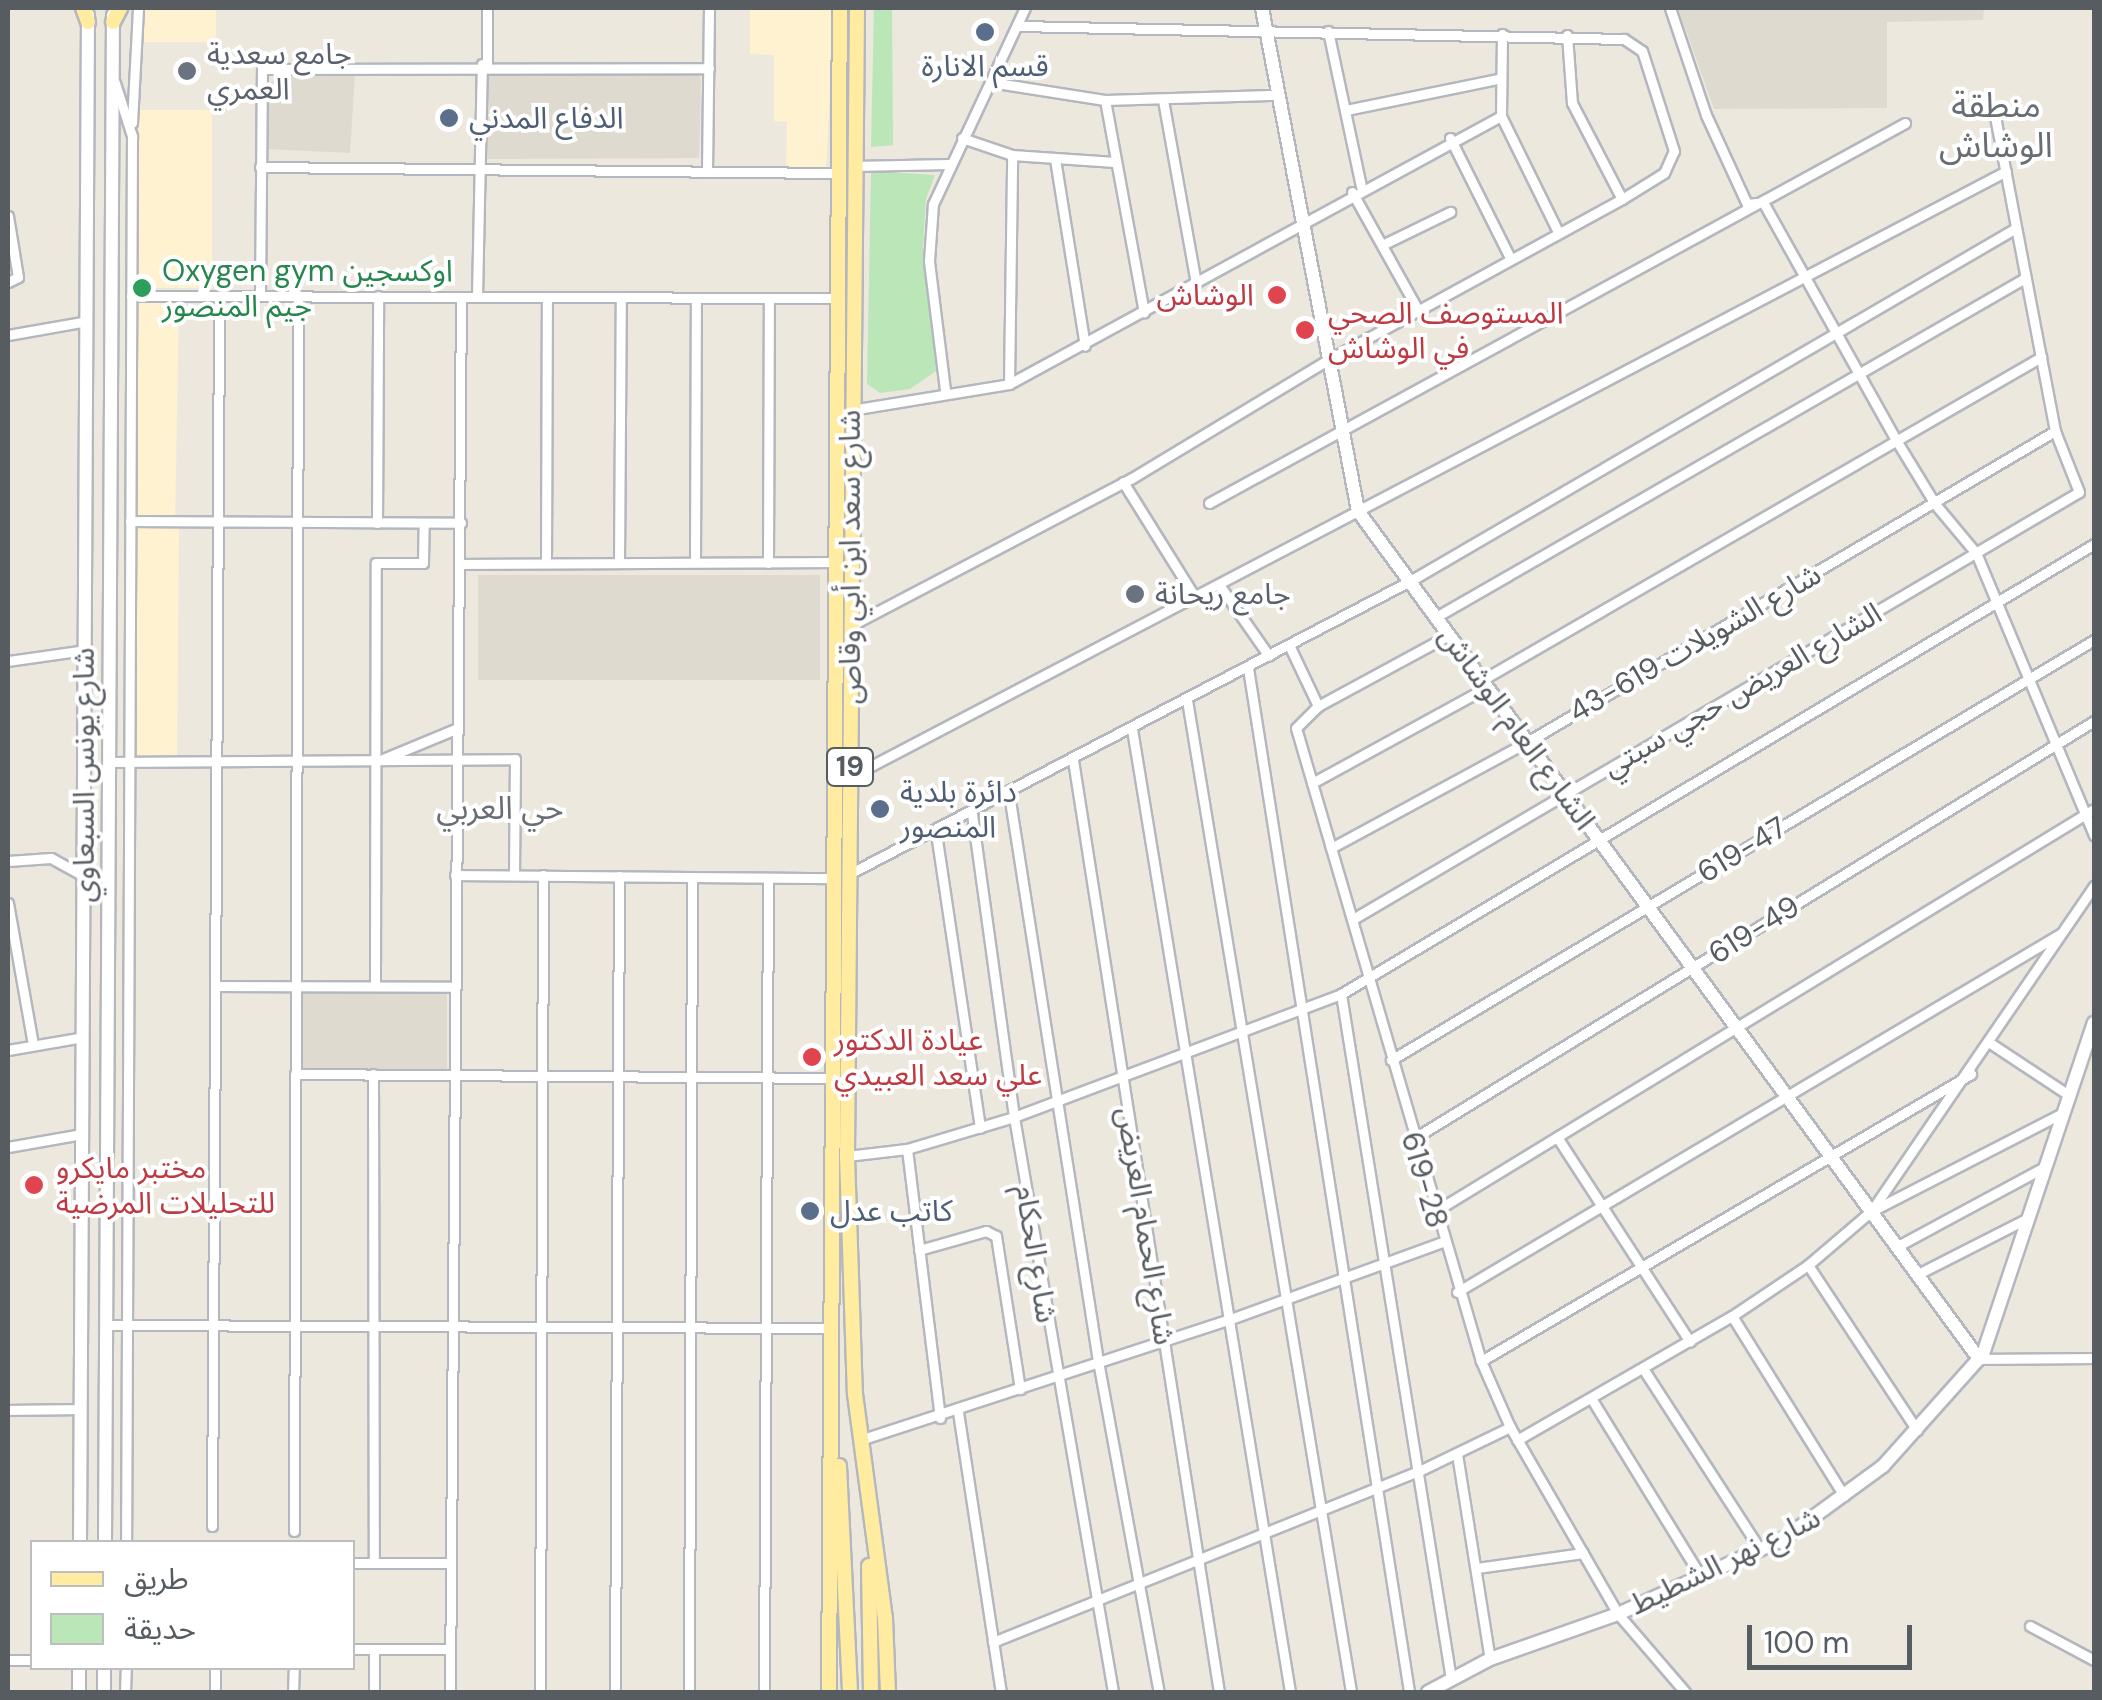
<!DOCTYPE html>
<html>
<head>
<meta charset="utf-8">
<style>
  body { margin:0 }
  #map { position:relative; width:2102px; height:1700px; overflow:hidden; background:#ece8de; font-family:"DM Sans","Noto Sans Arabic",sans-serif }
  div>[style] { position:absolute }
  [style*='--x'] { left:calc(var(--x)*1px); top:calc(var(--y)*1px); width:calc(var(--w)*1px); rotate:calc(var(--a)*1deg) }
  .commercial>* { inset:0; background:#fff2d0; transform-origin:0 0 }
  .education>* { inset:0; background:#dedacf; transform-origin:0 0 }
  .green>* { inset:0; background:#bae6b8 }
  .roads { filter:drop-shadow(2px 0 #b4b7bd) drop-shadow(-2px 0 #b4b7bd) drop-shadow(0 2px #b4b7bd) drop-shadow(0 -2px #b4b7bd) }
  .street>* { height:9px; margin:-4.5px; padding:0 4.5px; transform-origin:4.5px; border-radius:4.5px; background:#fff }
  .secondary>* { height:12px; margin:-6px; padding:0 6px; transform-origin:6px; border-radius:6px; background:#fff }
  .primary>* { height:14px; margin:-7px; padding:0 7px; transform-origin:7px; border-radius:7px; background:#ffeca0 }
  .dots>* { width:28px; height:28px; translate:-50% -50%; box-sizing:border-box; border:5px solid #fff; border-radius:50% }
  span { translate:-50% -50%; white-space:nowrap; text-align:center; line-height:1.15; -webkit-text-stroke:8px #fff; paint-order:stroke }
  .shield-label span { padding:2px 8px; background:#fff; border:2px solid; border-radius:8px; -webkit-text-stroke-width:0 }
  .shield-label { font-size:28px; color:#575c61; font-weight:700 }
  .worship-label { font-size:30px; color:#5b616d }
  .left { translate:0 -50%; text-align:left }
  .service-label { font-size:30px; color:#4e5e75 }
  .leisure-label { font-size:30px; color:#27864d }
  .health-label { font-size:30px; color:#be3a42 }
  .right { translate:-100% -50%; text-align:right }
  .street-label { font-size:30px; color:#575c61 }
  .neighbourhood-label { font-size:32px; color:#686e73 }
  .quarter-label { font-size:35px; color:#686e73 }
  .frame { position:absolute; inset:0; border:10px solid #575c61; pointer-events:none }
  .legend { position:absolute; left:30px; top:1540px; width:325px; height:130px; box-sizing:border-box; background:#fff; border:2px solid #bcbec0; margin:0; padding:12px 18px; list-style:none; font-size:30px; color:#575c61 }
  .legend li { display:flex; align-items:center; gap:20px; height:50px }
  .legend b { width:50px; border:2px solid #bcbec0 }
  .scale { position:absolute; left:1747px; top:1625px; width:165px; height:45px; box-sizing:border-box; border:5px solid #575c61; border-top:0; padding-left:12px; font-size:30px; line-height:35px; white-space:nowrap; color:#575c61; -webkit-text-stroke:8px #fff; paint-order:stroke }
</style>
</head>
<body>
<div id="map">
  <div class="commercial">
    <div style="left:142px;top:8px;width:74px;height:34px"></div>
    <div style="clip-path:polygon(750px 8px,834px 8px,826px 170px,786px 171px,787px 122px,774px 121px,774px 55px,750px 54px)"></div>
    <div style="left:137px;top:110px;width:75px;height:178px"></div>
    <div style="left:179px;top:300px;width:216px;height:44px;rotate:91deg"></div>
    <div style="clip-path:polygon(141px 525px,179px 525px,177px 759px,132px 754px,133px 530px)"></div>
  </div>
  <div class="education">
    <div style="clip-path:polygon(1678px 8px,1984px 8px,1983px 20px,1887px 22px,1887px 108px,1714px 109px)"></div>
    <div style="clip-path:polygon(486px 71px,695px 71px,701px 79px,699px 158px,485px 159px)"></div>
    <div style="clip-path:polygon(355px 74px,350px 153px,267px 149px,267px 87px,278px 75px)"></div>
    <div style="left:820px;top:575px;width:105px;height:342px;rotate:90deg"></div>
    <div style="left:301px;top:991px;width:146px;height:79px"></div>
  </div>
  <div class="green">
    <div style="clip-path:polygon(874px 8px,892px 8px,893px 145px,871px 147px)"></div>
    <div style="clip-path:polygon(871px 171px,935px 175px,926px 199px,923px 248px,936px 371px,910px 389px,880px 393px,867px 384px)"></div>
  </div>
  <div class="roads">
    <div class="street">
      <div style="--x:1670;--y:8;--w:113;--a:71.4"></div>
      <div style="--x:1706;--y:115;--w:98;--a:65.3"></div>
      <div style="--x:1747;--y:204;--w:9;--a:-6"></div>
      <div style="--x:1328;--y:31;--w:158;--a:78"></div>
      <div style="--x:1502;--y:34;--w:82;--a:90.7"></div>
      <div style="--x:1501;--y:116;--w:129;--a:63.8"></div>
      <div style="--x:1567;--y:35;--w:68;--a:85.8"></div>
      <div style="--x:1572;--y:103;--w:108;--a:62.5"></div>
      <div style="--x:487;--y:64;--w:56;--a:-90"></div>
      <div style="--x:990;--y:82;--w:116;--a:8.9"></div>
      <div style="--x:1105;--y:100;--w:173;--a:-1.7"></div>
      <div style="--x:115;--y:83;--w:56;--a:72.2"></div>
      <div style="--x:132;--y:136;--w:1406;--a:90.24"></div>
      <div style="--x:1105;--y:100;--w:216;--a:79.6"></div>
      <div style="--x:1163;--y:100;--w:186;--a:79.8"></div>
      <div style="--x:1346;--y:110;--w:154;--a:-11.6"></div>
      <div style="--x:132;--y:123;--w:115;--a:-87"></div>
      <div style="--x:962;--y:138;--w:53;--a:18.8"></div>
      <div style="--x:1012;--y:155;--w:103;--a:3.9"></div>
      <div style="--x:1450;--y:138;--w:134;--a:63.4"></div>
      <div style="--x:1055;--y:159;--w:189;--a:80.9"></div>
      <div style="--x:854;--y:166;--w:95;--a:-1.2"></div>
      <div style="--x:260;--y:167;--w:577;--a:0.6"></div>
      <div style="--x:707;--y:172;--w:164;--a:-89.3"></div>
      <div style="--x:1352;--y:192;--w:135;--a:60.8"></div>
      <div style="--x:1763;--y:202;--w:273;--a:60.8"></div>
      <div style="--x:1896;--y:440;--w:75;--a:58.6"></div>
      <div style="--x:1935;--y:504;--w:64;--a:50.1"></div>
      <div style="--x:1976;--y:553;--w:306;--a:67.3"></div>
      <div style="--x:8;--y:216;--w:62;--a:80.7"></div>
      <div style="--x:18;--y:277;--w:11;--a:153"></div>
      <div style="--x:1382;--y:245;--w:76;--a:-25.9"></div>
      <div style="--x:131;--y:296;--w:705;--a:0.16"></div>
      <div style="--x:260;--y:296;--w:227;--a:-89.5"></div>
      <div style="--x:262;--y:69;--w:447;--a:-0.1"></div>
      <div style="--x:477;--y:297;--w:233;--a:-88.8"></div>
      <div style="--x:8;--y:335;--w:80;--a:-10"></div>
      <div style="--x:1009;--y:384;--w:229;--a:-89.2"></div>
      <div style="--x:945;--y:390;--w:130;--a:-97.1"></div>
      <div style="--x:929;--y:261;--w:57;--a:-86"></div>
      <div style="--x:933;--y:204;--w:217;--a:-64.9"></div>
      <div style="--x:851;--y:410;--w:160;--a:-9.3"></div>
      <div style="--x:1009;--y:384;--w:560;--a:-28.58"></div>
      <div style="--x:1123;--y:482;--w:138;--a:58"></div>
      <div style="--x:1209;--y:503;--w:793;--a:-28.63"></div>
      <div style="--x:130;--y:521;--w:331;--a:0.3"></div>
      <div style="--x:377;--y:523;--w:227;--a:-89.7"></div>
      <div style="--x:619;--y:562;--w:265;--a:-89.6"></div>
      <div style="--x:695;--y:562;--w:264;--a:-89.8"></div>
      <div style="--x:546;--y:563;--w:266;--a:-89.8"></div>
      <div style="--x:768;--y:563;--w:265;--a:-89.8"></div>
      <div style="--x:460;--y:564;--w:376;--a:-0.3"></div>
      <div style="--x:1220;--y:586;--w:85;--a:55"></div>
      <div style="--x:1436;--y:617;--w:680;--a:-29.92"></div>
      <div style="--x:850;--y:626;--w:318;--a:-27.7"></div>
      <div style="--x:1132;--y:478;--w:227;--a:-31.1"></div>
      <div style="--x:1326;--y:361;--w:337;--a:-28.7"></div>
      <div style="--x:1622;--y:199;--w:49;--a:-31.8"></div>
      <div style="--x:1664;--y:173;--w:24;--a:-66"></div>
      <div style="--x:1674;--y:151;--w:105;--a:-107.7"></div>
      <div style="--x:1642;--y:51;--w:22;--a:-146"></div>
      <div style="--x:1624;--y:39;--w:606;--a:-178.77"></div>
      <div style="--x:1449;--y:635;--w:149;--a:151.5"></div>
      <div style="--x:1318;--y:706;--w:31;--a:135"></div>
      <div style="--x:1296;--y:728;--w:659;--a:73.71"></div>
      <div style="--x:1481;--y:1361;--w:72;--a:66.3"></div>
      <div style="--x:1510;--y:1427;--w:216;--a:60"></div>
      <div style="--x:1618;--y:1614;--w:103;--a:49.3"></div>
      <div style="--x:1289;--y:645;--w:68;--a:64.6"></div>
      <div style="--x:8;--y:661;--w:78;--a:-8.1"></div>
      <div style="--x:1248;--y:668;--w:1037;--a:81.06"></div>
      <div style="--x:1482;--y:680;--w:646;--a:-30.02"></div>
      <div style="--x:1187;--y:700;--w:1005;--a:80.61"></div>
      <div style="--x:1132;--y:729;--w:976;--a:80.68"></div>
      <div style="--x:383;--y:759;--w:81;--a:-22.5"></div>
      <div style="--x:1073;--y:760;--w:943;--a:81.1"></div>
      <div style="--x:109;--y:762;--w:406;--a:-0.4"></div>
      <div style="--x:515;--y:759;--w:116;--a:90.5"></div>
      <div style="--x:850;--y:777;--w:1305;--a:-27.66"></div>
      <div style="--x:1312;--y:783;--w:200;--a:-28.7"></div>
      <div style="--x:1009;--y:794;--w:574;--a:81.08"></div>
      <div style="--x:1098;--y:1361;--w:337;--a:79.6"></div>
      <div style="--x:972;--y:814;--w:306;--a:82.1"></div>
      <div style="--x:1014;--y:1117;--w:583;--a:80.23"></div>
      <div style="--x:936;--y:833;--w:298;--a:81.5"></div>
      <div style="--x:1331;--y:848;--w:223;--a:-28.4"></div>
      <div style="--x:1527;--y:742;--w:613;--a:-30.5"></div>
      <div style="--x:8;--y:861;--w:43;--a:-4"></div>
      <div style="--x:51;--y:858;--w:38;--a:29"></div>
      <div style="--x:849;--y:874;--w:633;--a:-27.58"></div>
      <div style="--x:1410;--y:581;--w:701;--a:-30.22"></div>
      <div style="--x:455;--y:875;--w:381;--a:0.5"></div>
      <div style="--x:8;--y:903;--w:144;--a:80"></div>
      <div style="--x:1353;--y:919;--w:842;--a:-30.46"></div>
      <div style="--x:2079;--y:492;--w:66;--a:-111.5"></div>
      <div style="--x:2055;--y:431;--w:327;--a:-100.8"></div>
      <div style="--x:216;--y:986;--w:238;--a:0.2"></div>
      <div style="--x:375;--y:986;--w:423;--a:-89.9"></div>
      <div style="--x:376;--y:563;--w:47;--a:0"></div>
      <div style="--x:423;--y:563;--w:39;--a:-89"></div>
      <div style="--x:1341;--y:994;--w:694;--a:80.88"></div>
      <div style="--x:1990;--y:1043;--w:92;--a:33.5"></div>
      <div style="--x:8;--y:1050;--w:76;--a:-9.8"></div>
      <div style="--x:1391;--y:1060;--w:819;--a:-30.86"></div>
      <div style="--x:295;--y:1074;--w:540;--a:0.42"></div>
      <div style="--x:373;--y:1074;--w:489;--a:89.9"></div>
      <div style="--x:1557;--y:1137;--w:244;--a:57"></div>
      <div style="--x:1413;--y:1139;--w:799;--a:-31.54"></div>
      <div style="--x:8;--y:1147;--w:75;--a:-10"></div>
      <div style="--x:907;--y:1149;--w:271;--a:83"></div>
      <div style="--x:847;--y:1156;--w:60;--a:-6.7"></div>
      <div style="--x:907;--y:1149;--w:112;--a:-16.7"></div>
      <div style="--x:1014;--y:1117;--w:349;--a:-20.6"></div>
      <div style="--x:1341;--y:994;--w:877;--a:-30.86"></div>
      <div style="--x:1872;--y:1210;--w:393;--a:-55.6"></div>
      <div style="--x:1434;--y:1212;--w:773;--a:-31.41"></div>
      <div style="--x:1896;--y:1247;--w:165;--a:-28.3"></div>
      <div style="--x:919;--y:1250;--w:70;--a:-15.8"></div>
      <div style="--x:986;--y:1231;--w:11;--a:27"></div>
      <div style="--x:996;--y:1236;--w:155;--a:81.1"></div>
      <div style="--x:1808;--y:1265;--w:198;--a:56.6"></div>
      <div style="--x:1916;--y:1275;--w:123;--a:-27"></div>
      <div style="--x:1457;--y:1292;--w:701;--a:-30.7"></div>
      <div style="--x:1732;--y:1316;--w:212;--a:58.1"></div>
      <div style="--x:106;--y:1325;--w:726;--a:0.24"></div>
      <div style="--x:1979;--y:1359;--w:115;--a:-0.5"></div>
      <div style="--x:1481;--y:1361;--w:568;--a:-30.36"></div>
      <div style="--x:1644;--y:1370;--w:213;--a:57.1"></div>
      <div style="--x:1591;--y:1398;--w:210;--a:58.4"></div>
      <div style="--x:8;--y:1410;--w:73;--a:-0.8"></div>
      <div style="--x:958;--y:1412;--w:283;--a:81.3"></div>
      <div style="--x:860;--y:1440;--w:387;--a:-18.1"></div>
      <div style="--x:1228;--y:1320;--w:228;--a:-20"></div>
      <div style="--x:1517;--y:1440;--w:248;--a:-30"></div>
      <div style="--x:1732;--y:1316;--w:92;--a:-33.9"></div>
      <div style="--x:1808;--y:1265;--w:82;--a:-40.5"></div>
      <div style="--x:1870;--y:1212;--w:212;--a:-27.2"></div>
      <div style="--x:1457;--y:1454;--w:208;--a:80.9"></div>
      <div style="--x:212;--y:1526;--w:1230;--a:-89.67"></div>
      <div style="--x:294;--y:1531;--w:1235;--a:-89.81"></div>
      <div style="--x:352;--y:1563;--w:99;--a:0"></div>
      <div style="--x:1477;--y:1568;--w:107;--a:-8.1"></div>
      <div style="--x:2030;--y:1626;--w:72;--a:28"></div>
      <div style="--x:993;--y:1642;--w:461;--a:-21.9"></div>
      <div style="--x:1421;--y:1470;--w:99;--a:-25.8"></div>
      <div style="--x:352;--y:1649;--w:98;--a:0"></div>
      <div style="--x:8;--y:1660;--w:24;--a:0"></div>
      <div style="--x:125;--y:1692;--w:24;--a:-88"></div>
      <div style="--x:215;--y:1692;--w:24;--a:-90"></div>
      <div style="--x:293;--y:1692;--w:24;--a:-88"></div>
      <div style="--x:374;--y:1692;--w:43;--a:-90"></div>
      <div style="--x:450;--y:1692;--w:1395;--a:-89.55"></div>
      <div style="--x:540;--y:1692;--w:817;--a:-89.79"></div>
      <div style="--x:615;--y:1692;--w:816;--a:-89.72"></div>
      <div style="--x:689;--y:1692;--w:815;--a:-89.79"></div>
      <div style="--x:764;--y:1692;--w:814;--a:-89.72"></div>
    </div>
    <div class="secondary">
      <div style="--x:1262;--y:8;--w:512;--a:79.19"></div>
      <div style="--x:1358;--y:511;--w:1051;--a:53.78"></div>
      <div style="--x:80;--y:1542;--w:1527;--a:-89.7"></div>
      <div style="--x:105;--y:1542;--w:1527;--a:-89.7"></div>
      <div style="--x:79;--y:1692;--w:24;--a:-90"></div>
      <div style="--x:104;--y:1692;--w:24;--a:-90"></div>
      <div style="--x:1428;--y:1692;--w:70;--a:-28"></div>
      <div style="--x:1490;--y:1659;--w:136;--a:-19.4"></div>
      <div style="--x:1618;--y:1614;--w:181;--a:-24.4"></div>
      <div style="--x:1783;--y:1539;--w:124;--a:-36.1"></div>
      <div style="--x:1883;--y:1466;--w:150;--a:-48.2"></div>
      <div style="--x:1983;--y:1354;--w:349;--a:-71.5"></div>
    </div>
    <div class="primary">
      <div style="--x:83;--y:8;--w:15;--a:70"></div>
      <div style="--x:857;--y:8;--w:1148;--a:90.5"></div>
      <div style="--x:847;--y:1156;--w:238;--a:88.1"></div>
      <div style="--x:855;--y:1394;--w:226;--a:82.4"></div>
      <div style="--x:885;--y:1618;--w:74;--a:87.7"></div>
      <div style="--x:113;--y:22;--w:16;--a:-63"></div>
      <div style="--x:839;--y:1466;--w:226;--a:87.2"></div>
      <div style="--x:869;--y:1566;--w:126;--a:89.1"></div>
      <div style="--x:829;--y:1692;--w:1684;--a:-89.63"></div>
    </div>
  </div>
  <div class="dots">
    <div style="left:985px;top:32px;background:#5c6f8a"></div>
    <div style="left:187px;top:71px;background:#6b7280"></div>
    <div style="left:449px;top:118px;background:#5c6f8a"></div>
    <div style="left:142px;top:288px;background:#2e9e5b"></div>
    <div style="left:1277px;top:295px;background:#e0444e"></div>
    <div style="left:1305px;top:330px;background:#e0444e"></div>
    <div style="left:1135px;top:594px;background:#6b7280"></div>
    <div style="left:880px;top:809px;background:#5c6f8a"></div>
    <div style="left:812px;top:1057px;background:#e0444e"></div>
    <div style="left:34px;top:1185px;background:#e0444e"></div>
    <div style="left:810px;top:1211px;background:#5c6f8a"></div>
  </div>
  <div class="shield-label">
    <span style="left:850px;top:767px">19</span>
  </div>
  <div class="worship-label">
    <span class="left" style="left:207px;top:71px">جامع سعدية<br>العمري</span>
    <span class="left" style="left:1155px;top:594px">جامع ريحانة</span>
  </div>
  <div class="service-label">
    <span style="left:985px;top:66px">قسم الانارة</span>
    <span class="left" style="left:469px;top:118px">الدفاع المدني</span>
    <span class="left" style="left:900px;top:809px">دائرة بلدية<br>المنصور</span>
    <span class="left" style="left:830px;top:1211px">كاتب عدل</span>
  </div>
  <div class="leisure-label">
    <span class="left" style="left:162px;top:288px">Oxygen gym اوكسجين<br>جيم المنصور</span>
  </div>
  <div class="health-label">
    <span class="right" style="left:1254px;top:295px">الوشاش</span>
    <span class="left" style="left:1328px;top:330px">المستوصف الصحي<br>في الوشاش</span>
    <span class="left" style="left:834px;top:1057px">عيادة الدكتور<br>علي سعد العبيدي</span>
    <span class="left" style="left:56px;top:1185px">مختبر مايكرو<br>للتحليلات المرضية</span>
  </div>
  <div class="street-label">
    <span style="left:850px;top:557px;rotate:-90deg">شارع سعد ابن أبي وقاص</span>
    <span style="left:1695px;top:643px;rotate:-30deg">شارع الشويلات 619-43</span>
    <span style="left:1742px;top:690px;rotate:-30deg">الشارع العريض حجي سبتي</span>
    <span style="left:1517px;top:728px;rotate:54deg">الشارع العام الوشاش</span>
    <span style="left:84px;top:775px;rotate:-90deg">شارع يونس السبعاوي</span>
    <span style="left:1742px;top:850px;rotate:-31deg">619-47</span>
    <span style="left:1754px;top:930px;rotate:-32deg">619-49</span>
    <span style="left:1424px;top:1180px;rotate:74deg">619-28</span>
    <span style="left:1146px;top:1226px;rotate:81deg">شارع الحمام العريض</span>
    <span style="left:1036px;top:1254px;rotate:81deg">شارع الحكام</span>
    <span style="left:1725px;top:1561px;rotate:-26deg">شارع نهر الشطيط</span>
  </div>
  <div class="neighbourhood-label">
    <span style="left:500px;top:808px">حي العربي</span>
  </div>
  <div class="quarter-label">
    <span style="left:1996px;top:125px">منطقة<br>الوشاش</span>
  </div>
  <div class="frame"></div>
  <ul class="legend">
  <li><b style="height:12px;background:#ffeca0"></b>طريق</li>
  <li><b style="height:28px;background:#bae6b8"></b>حديقة</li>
  </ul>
  <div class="scale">100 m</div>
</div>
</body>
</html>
